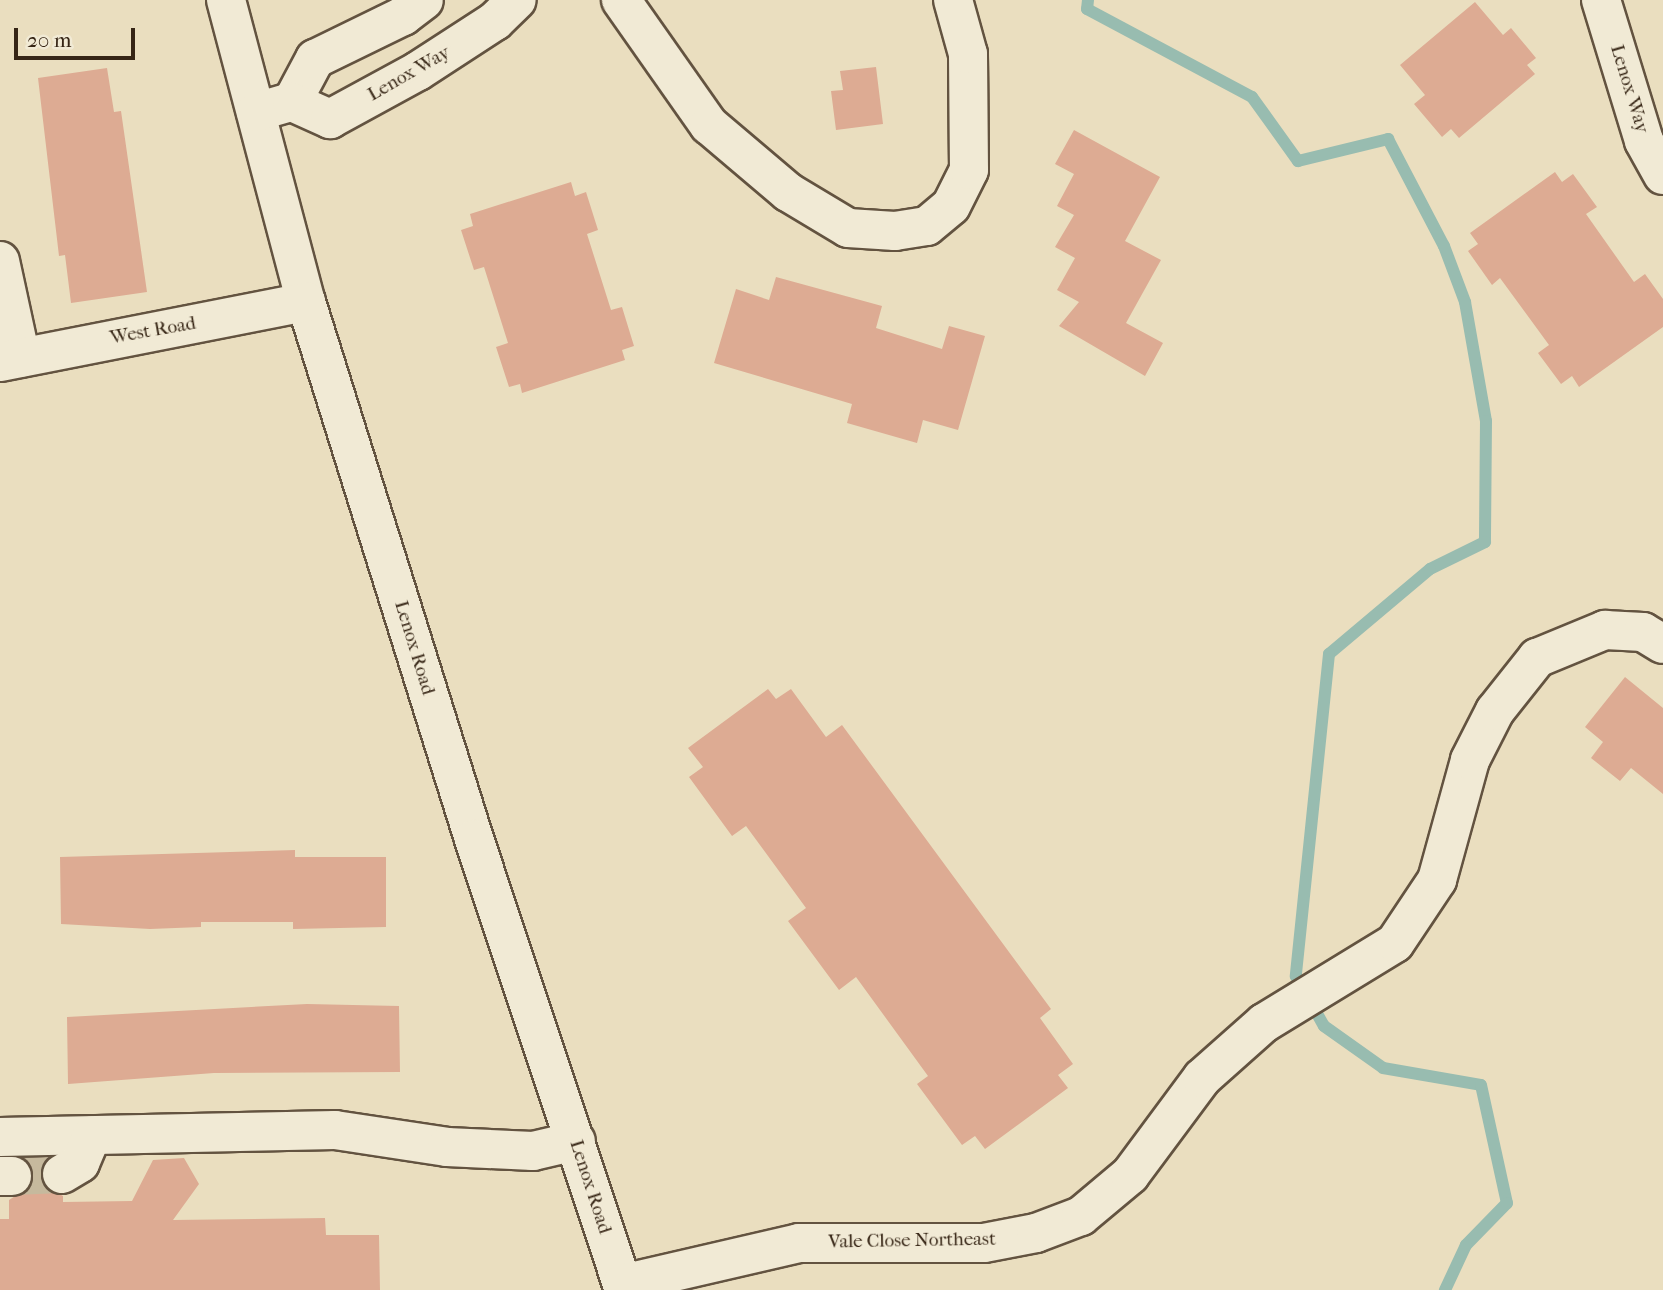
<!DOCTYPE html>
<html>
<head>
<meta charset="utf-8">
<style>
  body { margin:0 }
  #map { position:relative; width:1663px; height:1290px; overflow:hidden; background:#eadebf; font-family:"IM FELL French Canon",serif }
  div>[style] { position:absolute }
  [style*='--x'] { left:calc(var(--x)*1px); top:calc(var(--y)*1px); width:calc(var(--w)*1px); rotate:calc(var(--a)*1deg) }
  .stream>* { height:12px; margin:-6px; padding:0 6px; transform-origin:6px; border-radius:6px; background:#98bcb0 }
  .building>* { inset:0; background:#ddab93 }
  .minor-tunnel>* { height:38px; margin-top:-19px; transform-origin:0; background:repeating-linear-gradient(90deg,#c6b99d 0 38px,transparent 0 57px) }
  .roads { filter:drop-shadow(2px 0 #635340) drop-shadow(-2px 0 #635340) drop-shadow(0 2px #635340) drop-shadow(0 -2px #635340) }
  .minor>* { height:38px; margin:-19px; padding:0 19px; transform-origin:19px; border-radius:19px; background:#f1ead5 }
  span { translate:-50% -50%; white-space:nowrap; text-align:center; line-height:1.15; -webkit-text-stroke:5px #f1ead5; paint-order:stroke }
  .street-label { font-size:19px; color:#362515 }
  .scale { position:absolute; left:14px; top:28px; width:121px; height:32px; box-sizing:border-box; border:4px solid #362515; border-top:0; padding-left:9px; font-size:21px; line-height:24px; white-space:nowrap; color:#362515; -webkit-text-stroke:5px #f1ead5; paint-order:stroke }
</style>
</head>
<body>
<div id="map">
  <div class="stream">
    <div style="--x:1088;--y:0;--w:9;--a:96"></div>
    <div style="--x:1087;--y:9;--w:187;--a:28.1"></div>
    <div style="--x:1252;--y:97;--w:79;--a:54.3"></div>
    <div style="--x:1298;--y:161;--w:93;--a:-13.7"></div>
    <div style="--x:1388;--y:139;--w:121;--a:62.4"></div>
    <div style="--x:1444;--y:246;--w:60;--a:69.4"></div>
    <div style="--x:1465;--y:302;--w:121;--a:80"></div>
    <div style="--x:1486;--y:421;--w:121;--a:90.5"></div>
    <div style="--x:1485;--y:542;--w:61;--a:153.9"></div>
    <div style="--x:1430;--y:569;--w:132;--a:139.9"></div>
    <div style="--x:1329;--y:654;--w:324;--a:95.9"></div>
    <div style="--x:1296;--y:976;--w:57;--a:60.8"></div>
    <div style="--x:1324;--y:1026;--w:72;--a:35.4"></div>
    <div style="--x:1383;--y:1068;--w:99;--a:9.8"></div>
    <div style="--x:1481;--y:1085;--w:121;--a:77.6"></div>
    <div style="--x:1507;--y:1203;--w:59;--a:134.3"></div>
    <div style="--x:1466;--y:1245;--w:50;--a:115"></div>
  </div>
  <div class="building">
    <div style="clip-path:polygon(1475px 2px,1503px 35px,1511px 28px,1536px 58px,1527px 65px,1535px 74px,1459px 138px,1451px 129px,1442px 137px,1414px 104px,1425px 95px,1400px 65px)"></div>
    <div style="clip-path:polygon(876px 67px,883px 124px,836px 130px,831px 91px,843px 90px,840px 71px)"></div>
    <div style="clip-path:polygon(107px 68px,114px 112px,121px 111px,147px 292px,71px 303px,65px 255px,59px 256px,38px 78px)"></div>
    <div style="clip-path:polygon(1074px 130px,1160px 177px,1125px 241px,1161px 260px,1126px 323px,1163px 343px,1145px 376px,1059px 326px,1079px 302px,1057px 290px,1075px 258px,1055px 247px,1074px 215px,1057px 206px,1074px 174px,1055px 164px)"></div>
    <div style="clip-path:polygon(1555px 172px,1562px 182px,1573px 174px,1597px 207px,1586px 214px,1634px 282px,1645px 274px,1663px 299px,1663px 327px,1579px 387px,1572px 376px,1561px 384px,1538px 353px,1549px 345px,1500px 278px,1492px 285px,1468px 251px,1478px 244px,1470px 233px)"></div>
    <div style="clip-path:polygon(571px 182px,575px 196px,586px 192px,598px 230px,587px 234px,611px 310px,622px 307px,634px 346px,622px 350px,625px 360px,522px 393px,520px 384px,509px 387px,496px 347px,508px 343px,484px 267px,474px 270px,461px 230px,473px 226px,470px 214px)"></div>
    <div style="clip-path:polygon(776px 277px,882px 306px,876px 328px,942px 349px,949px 326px,985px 336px,958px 430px,923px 420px,917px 443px,847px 423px,852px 404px,714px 363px,736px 289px,769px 300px)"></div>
    <div style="clip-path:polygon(1625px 677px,1663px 708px,1663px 794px,1631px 768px,1620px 781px,1591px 758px,1603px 742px,1585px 727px)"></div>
    <div style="clip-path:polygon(768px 689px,776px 699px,791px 689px,826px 737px,842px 725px,1051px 1009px,1040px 1018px,1073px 1064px,1058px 1075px,1068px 1088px,985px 1149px,975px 1136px,962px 1145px,917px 1084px,928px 1076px,856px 977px,839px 990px,788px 921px,806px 908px,746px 826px,732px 836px,689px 777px,703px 767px,688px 748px)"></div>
    <div style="clip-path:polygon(295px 850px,295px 857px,386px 857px,386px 927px,293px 929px,293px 922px,201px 922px,201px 927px,150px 929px,61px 924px,60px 857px)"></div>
    <div style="clip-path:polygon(307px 1004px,399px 1006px,400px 1072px,214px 1073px,68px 1084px,67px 1017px)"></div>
    <div style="clip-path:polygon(24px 1158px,48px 1158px,40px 1174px,43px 1185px,63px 1196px,63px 1202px,132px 1201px,153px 1160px,184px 1158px,199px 1184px,173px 1220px,325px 1218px,326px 1235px,379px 1235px,380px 1290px,0 1290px,0 1219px,9px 1219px,9px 1200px,31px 1186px,34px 1175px)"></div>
  </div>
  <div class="minor-tunnel">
    <div style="--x:12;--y:1176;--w:50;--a:-2.3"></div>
  </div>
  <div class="roads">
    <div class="minor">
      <div style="--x:226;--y:0;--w:312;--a:75.2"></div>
      <div style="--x:306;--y:302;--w:563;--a:72.63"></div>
      <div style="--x:474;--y:839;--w:475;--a:71.6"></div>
      <div style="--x:621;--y:0;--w:153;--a:54.9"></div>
      <div style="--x:709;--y:125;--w:104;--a:40.3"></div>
      <div style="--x:788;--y:192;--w:70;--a:31"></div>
      <div style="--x:848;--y:228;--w:47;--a:3.7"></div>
      <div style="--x:895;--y:231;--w:32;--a:-9"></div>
      <div style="--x:927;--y:226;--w:31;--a:-40"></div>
      <div style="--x:951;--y:206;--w:40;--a:-63.4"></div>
      <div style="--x:969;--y:170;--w:116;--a:-90.5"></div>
      <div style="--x:968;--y:54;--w:56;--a:-105.5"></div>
      <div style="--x:1601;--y:0;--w:147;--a:73"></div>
      <div style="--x:1644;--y:141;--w:39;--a:61"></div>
      <div style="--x:292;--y:102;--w:49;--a:-61.9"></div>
      <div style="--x:315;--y:59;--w:98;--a:-26"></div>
      <div style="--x:403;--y:16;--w:26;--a:-37"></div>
      <div style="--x:256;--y:112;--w:37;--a:-16"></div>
      <div style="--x:292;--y:102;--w:42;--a:24.1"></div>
      <div style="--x:330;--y:119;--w:100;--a:-28.6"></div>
      <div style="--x:418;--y:71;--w:92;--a:-33"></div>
      <div style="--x:495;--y:21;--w:30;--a:-44"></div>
      <div style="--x:0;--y:261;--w:99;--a:77.8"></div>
      <div style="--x:0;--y:362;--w:312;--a:-11.1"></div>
      <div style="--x:0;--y:1137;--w:335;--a:-1.2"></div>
      <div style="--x:335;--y:1130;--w:113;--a:8.6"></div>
      <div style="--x:447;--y:1147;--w:86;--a:2.7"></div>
      <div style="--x:533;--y:1151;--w:44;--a:-13.1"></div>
      <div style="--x:62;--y:1174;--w:21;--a:-31"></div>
      <div style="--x:80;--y:1163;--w:30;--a:-67"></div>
      <div style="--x:0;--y:1176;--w:12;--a:0"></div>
      <div style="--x:622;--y:1284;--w:182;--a:-13"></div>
      <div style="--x:799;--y:1243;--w:185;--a:0"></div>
      <div style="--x:984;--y:1243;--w:53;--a:-10.9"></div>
      <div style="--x:1036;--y:1233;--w:48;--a:-20.7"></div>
      <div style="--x:1081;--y:1216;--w:64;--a:-39.9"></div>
      <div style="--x:1130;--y:1175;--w:121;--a:-53.4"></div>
      <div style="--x:1202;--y:1078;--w:83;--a:-41.6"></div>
      <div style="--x:1264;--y:1023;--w:153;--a:-31.4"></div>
      <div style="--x:1395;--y:943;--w:76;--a:-56.3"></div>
      <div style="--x:1437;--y:880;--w:124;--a:-74.6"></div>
      <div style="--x:1470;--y:760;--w:55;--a:-63"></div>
      <div style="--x:1495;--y:711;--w:68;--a:-51.6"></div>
      <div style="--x:1537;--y:658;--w:74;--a:-22.4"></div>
      <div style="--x:1605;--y:630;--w:38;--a:3"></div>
      <div style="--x:1643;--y:632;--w:23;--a:31"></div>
    </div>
  </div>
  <div class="street-label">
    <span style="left:409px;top:74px;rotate:-30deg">Lenox Way</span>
    <span style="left:1629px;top:89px;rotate:73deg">Lenox Way</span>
    <span style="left:153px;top:331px;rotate:-10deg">West Road</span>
    <span style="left:414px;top:648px;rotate:73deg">Lenox Road</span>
    <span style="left:590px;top:1187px;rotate:72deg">Lenox Road</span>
    <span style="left:912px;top:1241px;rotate:-1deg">Vale Close Northeast</span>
  </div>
  <div class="scale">20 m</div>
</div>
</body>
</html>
